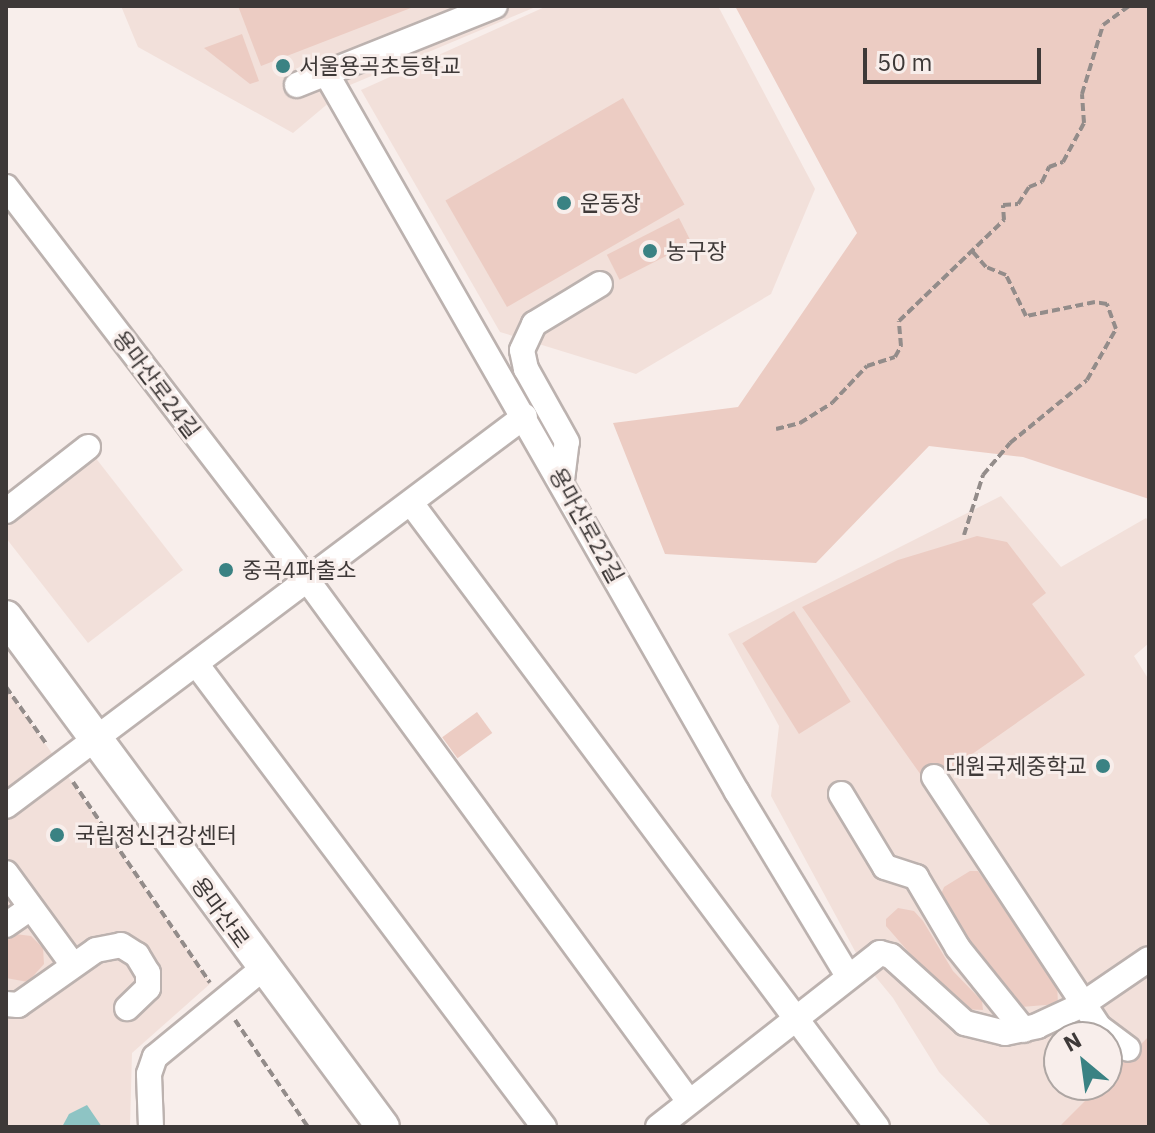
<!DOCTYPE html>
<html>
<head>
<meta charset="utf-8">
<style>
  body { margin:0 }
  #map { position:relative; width:1155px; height:1133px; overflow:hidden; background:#f8eeeb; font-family:"IBM Plex Sans","Noto Sans KR",sans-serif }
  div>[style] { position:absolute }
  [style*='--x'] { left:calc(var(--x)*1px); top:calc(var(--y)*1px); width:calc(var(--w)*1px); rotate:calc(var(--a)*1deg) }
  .built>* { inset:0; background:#f2e0da }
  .green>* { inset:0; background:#ecccc3; transform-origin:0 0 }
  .water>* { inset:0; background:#8ec4c4 }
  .path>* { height:4px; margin-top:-2px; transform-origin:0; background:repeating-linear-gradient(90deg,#938c8a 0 8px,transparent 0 12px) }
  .roads { filter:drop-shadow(2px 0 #bcb2af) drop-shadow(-2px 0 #bcb2af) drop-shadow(0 2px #bcb2af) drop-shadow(0 -2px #bcb2af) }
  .minor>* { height:24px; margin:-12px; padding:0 12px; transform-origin:12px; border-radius:12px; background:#fff }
  .major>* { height:32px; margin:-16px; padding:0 16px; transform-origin:16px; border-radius:16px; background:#fff }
  .dots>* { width:22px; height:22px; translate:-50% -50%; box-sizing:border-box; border:4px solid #f8eeeb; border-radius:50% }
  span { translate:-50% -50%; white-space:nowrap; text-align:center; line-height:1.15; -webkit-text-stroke:6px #f8eeeb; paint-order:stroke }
  .poi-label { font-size:22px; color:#3e3938 }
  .left { translate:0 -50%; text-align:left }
  .right { translate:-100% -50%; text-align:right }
  .street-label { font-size:22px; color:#3e3938 }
  .frame { position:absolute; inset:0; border:8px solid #3e3938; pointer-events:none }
  .north { position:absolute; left:1043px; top:1021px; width:80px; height:80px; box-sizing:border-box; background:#f8eeeb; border:2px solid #aea6a3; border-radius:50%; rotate:331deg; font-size:22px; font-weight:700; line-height:32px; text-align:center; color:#3e3938 }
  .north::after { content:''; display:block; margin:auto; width:28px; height:36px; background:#3a8283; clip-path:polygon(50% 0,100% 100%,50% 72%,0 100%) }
  .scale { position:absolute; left:863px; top:48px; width:178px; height:36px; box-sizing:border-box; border:4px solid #3e3938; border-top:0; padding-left:10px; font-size:24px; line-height:28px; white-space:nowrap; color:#3e3938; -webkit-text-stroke:6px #f8eeeb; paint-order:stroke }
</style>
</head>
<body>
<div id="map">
  <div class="built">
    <div style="clip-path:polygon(121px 6px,538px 6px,350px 85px,293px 133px,138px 47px)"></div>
    <div style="clip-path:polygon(547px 6px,718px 6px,815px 189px,771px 294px,636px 374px,500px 332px,361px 90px)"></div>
    <div style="clip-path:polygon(91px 452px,183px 570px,88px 643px,6px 538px,6px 518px)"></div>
    <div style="clip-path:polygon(evenodd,1001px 496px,1061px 567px,1146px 518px,1149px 522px,1149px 643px,1134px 656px,1149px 680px,1149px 1127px,992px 1127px,939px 1072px,893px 998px,856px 953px,771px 796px,779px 726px,728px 634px,1001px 496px,1059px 1037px,1107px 1037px,1107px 1085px,1059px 1085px,1059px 1037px)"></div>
    <div style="clip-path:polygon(6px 687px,211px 983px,132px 1053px,130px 1127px,6px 1127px)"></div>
  </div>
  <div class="green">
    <div style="clip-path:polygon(238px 6px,416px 6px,261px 66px)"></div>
    <div style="clip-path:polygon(735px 6px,1149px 6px,1149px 499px,1023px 457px,929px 446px,816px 563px,665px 554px,613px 423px,738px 407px,857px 233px)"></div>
    <div style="clip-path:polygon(242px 34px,259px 81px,250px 84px,204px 48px)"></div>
    <div style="left:623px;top:98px;width:123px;height:205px;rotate:60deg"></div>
    <div style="left:679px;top:218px;width:28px;height:81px;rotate:63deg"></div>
    <div style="clip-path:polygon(977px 536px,1007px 542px,1046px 593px,1032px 604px,1085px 675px,928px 785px,802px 607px,898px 560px)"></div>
    <div style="left:794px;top:611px;width:107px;height:61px;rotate:58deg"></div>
    <div style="left:477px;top:712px;width:26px;height:43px;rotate:54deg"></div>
    <div style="clip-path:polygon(970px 871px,978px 871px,1057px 982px,1058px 1004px,1021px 1007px,980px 965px,940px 897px,944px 887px)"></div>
    <div style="clip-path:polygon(898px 908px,914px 911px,923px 921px,953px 971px,982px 1001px,983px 1010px,963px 1009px,946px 995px,886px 926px,886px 919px)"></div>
    <div style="clip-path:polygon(15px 934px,31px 936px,43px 948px,44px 964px,28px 982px,6px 978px,6px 938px)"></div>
    <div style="clip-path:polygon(1149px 1036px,1149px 1127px,1060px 1126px,1101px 1085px,1107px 1085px,1107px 1079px)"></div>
  </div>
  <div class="water">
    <div style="clip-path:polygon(87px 1105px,102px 1127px,62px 1127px,69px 1114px)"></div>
  </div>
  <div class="path">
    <div style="--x:776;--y:429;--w:25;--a:-14"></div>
    <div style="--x:800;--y:423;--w:38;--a:-32"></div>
    <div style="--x:832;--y:403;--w:51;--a:-46.6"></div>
    <div style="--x:867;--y:366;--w:29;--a:-18"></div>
    <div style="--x:895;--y:357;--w:13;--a:-61"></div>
    <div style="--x:901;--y:346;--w:25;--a:-95"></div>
    <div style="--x:899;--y:321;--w:146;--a:-43.9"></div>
    <div style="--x:1004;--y:220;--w:15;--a:-94"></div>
    <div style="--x:1003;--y:205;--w:15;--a:-4"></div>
    <div style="--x:1018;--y:204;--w:20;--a:-57"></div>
    <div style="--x:1029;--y:187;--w:14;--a:-21"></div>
    <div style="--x:1042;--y:182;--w:17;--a:-65"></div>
    <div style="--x:1049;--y:167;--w:15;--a:-20"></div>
    <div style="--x:1063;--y:162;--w:44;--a:-61.7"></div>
    <div style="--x:1084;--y:123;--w:29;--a:-94"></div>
    <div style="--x:1082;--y:94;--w:72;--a:-73.1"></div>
    <div style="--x:1103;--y:25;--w:32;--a:-36"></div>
    <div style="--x:964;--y:535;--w:63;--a:-72.4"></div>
    <div style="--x:983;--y:475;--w:42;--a:-49.8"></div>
    <div style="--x:1010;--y:443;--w:99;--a:-39.3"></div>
    <div style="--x:1087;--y:380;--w:59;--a:-60.4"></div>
    <div style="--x:1116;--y:329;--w:27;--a:-110"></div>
    <div style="--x:1107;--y:304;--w:12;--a:-171"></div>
    <div style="--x:1095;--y:302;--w:70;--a:168.5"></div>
    <div style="--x:1026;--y:316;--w:46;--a:-116"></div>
    <div style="--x:1006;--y:275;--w:22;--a:-158"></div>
    <div style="--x:986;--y:267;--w:23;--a:-131"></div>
    <div style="--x:6;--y:687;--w:71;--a:54.7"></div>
    <div style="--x:73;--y:782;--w:243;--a:55.7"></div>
    <div style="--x:235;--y:1020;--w:130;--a:55.7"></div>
  </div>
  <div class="roads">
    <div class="minor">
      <div style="--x:326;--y:73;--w:828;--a:60.25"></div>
      <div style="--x:737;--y:792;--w:215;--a:58.9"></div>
      <div style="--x:297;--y:85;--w:213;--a:-21.8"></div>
      <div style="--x:6;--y:187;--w:496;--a:52.5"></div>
      <div style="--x:308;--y:581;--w:643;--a:53.79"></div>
      <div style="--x:562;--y:480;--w:38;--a:-83"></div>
      <div style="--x:567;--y:442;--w:84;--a:-119.3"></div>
      <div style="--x:526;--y:369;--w:19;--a:-102"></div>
      <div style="--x:522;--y:350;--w:29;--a:-65"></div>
      <div style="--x:534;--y:324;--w:77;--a:-31.2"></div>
      <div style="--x:411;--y:503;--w:779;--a:53.25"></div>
      <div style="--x:6;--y:511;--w:104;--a:-38"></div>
      <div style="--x:197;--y:665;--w:578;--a:53.09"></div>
      <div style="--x:934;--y:777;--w:300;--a:56.6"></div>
      <div style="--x:1099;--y:1027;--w:36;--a:37"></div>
      <div style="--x:841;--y:794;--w:85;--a:58.9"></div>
      <div style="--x:885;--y:867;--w:33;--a:18"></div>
      <div style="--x:916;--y:877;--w:82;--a:59.4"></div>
      <div style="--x:958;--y:948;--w:105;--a:51.2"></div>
      <div style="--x:6;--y:806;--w:649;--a:-36.92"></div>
      <div style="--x:6;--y:873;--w:114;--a:53.9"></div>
      <div style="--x:6;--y:925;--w:29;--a:-35"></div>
      <div style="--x:6;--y:1004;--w:12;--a:5"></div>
      <div style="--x:18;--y:1005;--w:95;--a:-35.2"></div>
      <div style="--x:96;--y:950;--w:25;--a:-11"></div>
      <div style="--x:121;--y:945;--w:19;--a:32"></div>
      <div style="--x:137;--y:955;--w:21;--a:59"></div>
      <div style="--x:148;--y:973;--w:15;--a:90"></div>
      <div style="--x:148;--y:988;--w:29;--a:136"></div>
      <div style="--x:151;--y:1127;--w:53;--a:-92.2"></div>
      <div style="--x:149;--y:1074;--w:18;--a:-71"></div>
      <div style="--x:155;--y:1057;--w:139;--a:-39.4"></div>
      <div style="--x:658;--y:1127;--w:282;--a:-38.1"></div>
      <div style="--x:880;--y:953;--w:11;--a:15"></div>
      <div style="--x:891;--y:956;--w:100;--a:42.2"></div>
      <div style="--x:965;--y:1023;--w:41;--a:14"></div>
      <div style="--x:1005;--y:1033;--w:33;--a:-12"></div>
      <div style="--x:1037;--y:1026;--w:47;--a:-24.9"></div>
      <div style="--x:1080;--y:1006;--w:83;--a:-34.3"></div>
    </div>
    <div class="major">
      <div style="--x:6;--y:617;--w:634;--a:53.53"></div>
    </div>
  </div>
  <div class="dots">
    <div style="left:283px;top:66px;background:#3a8283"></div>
    <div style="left:564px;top:203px;background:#3a8283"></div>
    <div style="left:650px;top:251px;background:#3a8283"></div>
    <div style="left:226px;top:570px;background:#3a8283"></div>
    <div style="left:1103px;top:766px;background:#3a8283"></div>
    <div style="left:57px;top:835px;background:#3a8283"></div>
  </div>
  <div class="poi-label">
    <span class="left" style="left:299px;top:66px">서울용곡초등학교</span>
    <span class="left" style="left:580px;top:203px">운동장</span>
    <span class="left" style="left:666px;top:251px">농구장</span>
    <span class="left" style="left:242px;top:570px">중곡4파출소</span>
    <span class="right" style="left:1087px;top:766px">대원국제중학교</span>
    <span class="left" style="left:75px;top:835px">국립정신건강센터</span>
  </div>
  <div class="street-label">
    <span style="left:157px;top:384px;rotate:53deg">용마산로24길</span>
    <span style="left:587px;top:525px;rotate:61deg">용마산로22길</span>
    <span style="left:221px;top:912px;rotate:54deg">용마산로</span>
  </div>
  <div class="frame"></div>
  <div class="north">N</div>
  <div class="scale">50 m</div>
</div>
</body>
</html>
